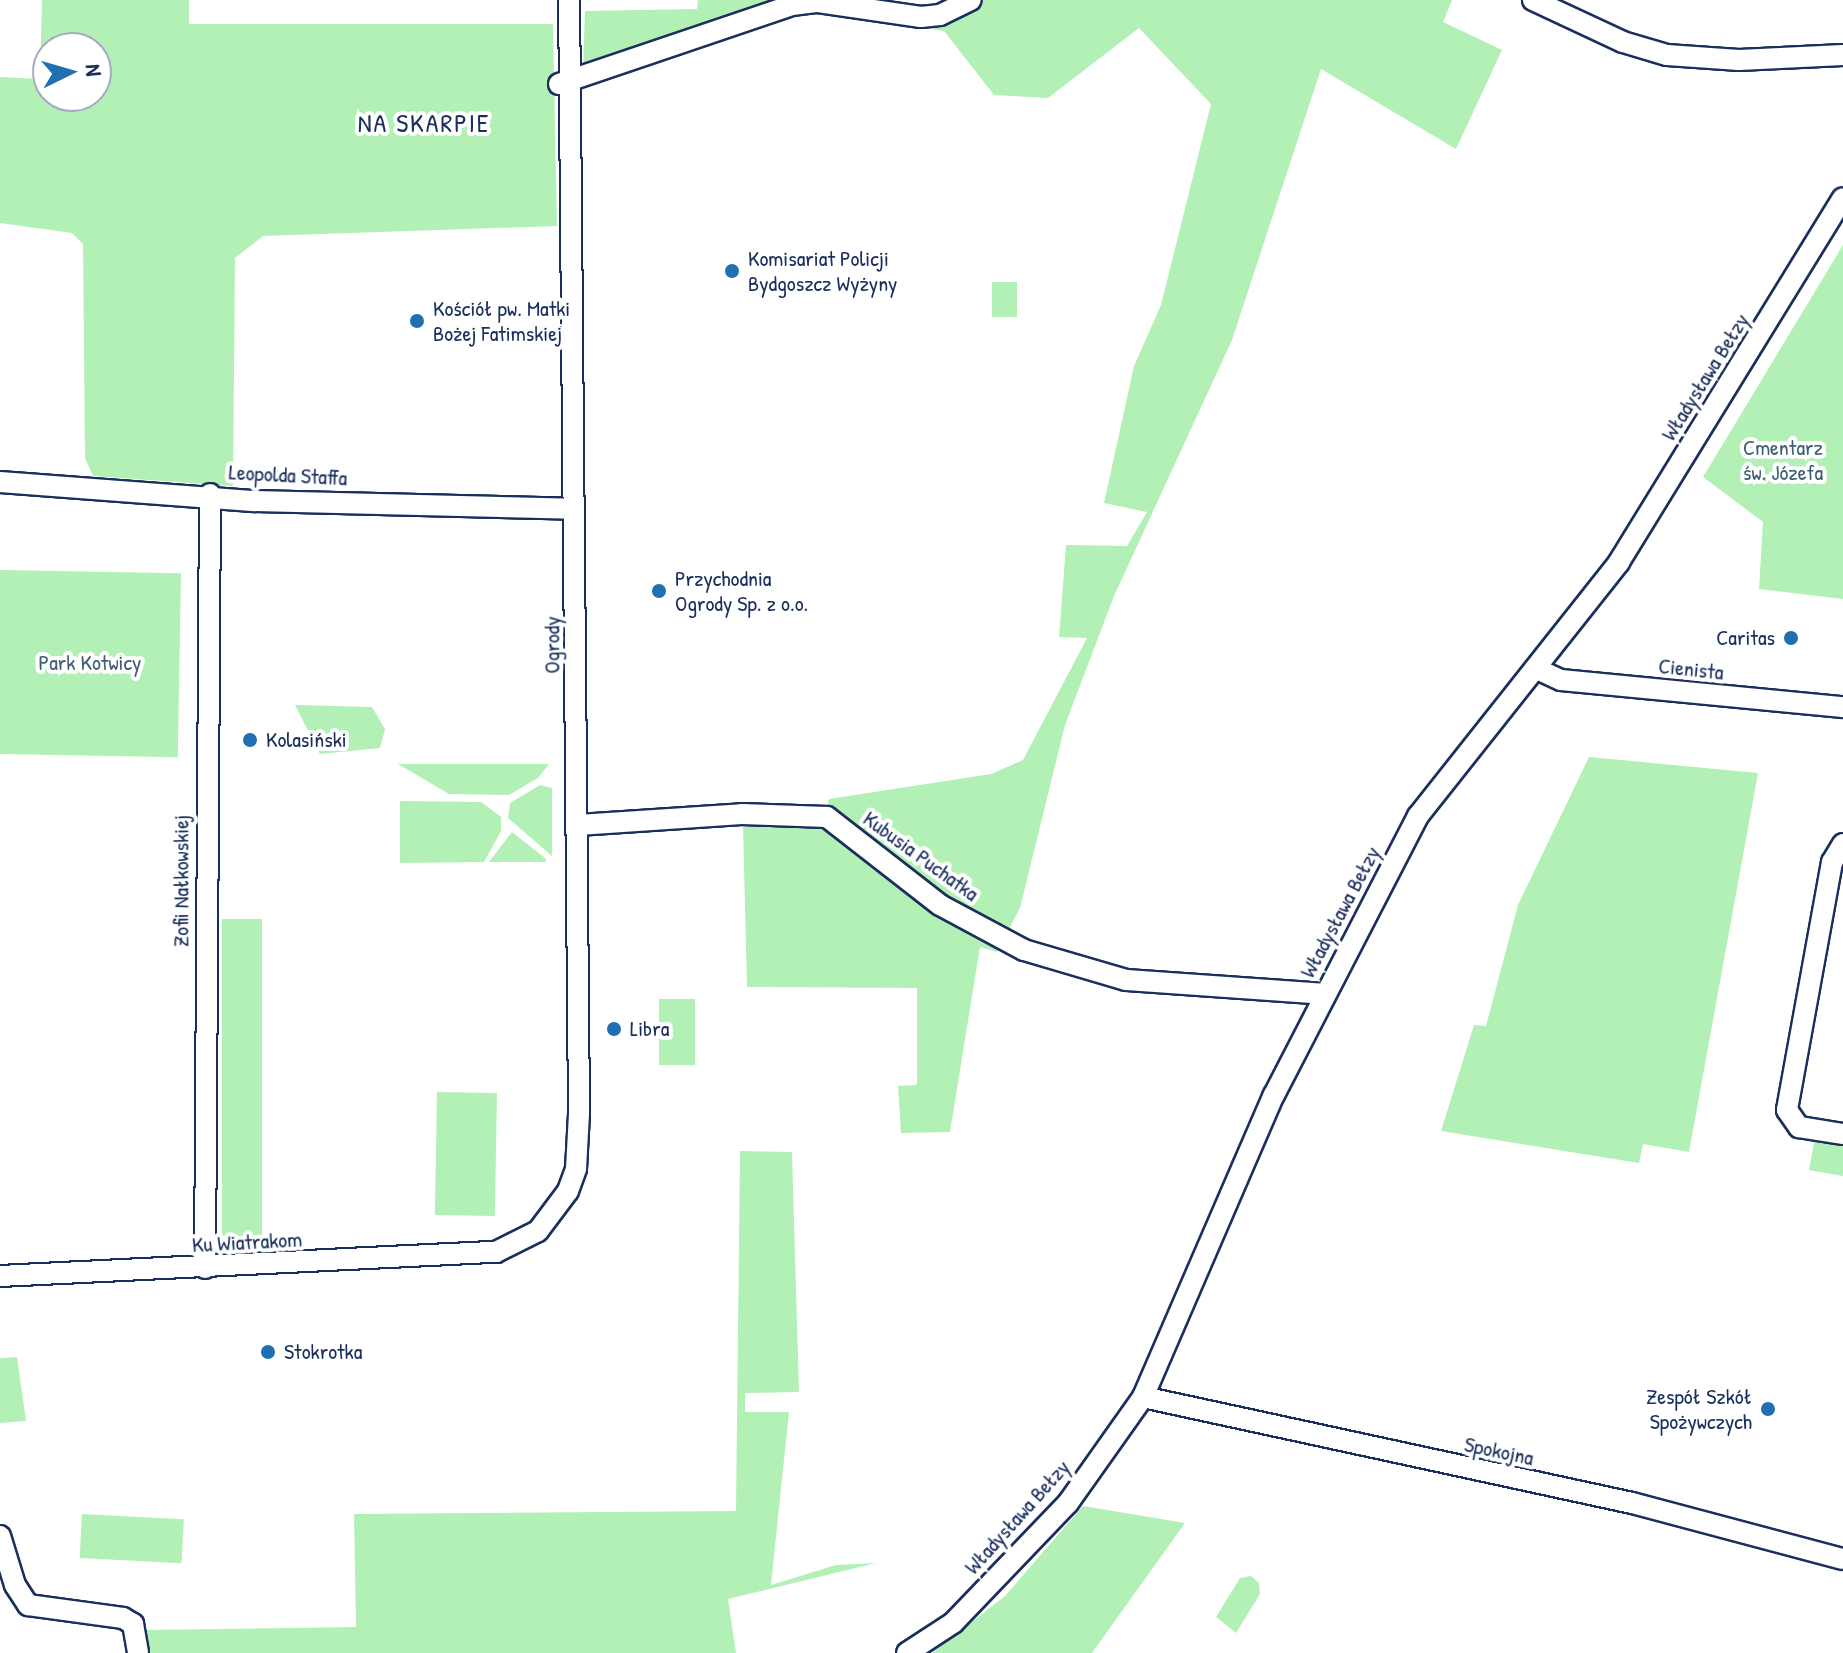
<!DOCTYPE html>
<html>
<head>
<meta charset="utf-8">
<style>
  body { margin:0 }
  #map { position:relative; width:1843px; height:1653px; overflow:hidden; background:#fff; font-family:"Patrick Hand",sans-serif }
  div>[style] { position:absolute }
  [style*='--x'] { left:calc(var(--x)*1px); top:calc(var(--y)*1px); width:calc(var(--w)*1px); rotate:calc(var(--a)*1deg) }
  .green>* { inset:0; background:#b3f0b6; transform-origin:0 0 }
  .roads { filter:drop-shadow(2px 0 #1b2f5e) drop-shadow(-2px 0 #1b2f5e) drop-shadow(0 2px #1b2f5e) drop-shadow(0 -2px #1b2f5e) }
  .minor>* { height:20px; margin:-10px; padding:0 10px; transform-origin:10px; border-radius:10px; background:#fff }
  .dots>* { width:22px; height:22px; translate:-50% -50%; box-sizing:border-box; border:4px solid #fff; border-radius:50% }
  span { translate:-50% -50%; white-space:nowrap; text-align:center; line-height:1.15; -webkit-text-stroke:8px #fff; paint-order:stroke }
  .poi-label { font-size:22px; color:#1b2f5e }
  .left { translate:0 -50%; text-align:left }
  .right { translate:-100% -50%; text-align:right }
  .street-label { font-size:22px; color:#1b2f5e }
  .park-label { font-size:22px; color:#415f74 }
  .quarter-label { font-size:26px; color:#1b2f5e; letter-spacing:2px }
  .north { position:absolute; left:32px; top:32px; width:80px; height:80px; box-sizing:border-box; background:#fff; border:2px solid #a4acbf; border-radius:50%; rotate:85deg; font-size:22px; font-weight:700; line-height:32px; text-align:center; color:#1b2f5e }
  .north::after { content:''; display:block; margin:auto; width:28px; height:36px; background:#1f6fb2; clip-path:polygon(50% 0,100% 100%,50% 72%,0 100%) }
</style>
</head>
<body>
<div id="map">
  <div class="green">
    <div style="clip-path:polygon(evenodd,42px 0,189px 0,189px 24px,553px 24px,557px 226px,263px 236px,235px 258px,233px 486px,93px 476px,85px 458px,83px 244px,72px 233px,0 223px,0 77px,40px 79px,42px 0,48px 48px,96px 48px,96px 96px,48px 96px,48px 48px)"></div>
    <div style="clip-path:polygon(698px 0,791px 0,583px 67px,585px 11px,697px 9px)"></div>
    <div style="clip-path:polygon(983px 0,1452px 0,1443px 22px,1502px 50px,1456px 149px,1321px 69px,1232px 340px,1114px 596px,1065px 725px,1020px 908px,997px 952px,980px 947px,950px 1132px,901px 1133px,898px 1086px,917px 1085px,917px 988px,747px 987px,743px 825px,821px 826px,829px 799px,991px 774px,1023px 760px,1087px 638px,1059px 637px,1066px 545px,1127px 546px,1147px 512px,1104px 503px,1134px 366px,1161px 305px,1211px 104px,1139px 28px,1048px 98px,994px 95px,944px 31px,818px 13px,781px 17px,793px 9px,966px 10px)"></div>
    <div style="clip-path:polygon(1843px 245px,1843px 599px,1759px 589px,1763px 522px,1703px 477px)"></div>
    <div style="left:1017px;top:282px;width:35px;height:25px;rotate:90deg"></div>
    <div style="left:0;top:570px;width:181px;height:184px;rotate:1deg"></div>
    <div style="clip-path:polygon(295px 705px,372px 707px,385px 729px,380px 748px,320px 754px)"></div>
    <div style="clip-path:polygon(1589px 757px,1758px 773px,1689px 1152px,1643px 1144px,1639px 1163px,1441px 1131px,1474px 1025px,1486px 1026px,1518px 905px)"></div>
    <div style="clip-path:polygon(398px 764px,549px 764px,538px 778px,509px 795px,449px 794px)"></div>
    <div style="clip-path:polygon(540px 785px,552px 788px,552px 856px,508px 818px,510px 803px)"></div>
    <div style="clip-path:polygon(400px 801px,481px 802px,501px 817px,501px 831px,484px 862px,400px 863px)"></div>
    <div style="clip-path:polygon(512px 832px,545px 858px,546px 862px,489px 862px)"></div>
    <div style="left:222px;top:919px;width:40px;height:329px"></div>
    <div style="left:659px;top:999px;width:36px;height:66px"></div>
    <div style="left:437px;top:1092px;width:60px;height:123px;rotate:1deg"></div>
    <div style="clip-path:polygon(1815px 1137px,1843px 1142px,1843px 1176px,1809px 1170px)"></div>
    <div style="clip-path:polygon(740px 1151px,792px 1152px,799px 1392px,745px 1393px,745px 1412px,789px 1412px,771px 1585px,836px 1565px,876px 1563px,728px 1599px,736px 1653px,144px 1653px,143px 1630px,356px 1627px,354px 1514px,736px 1511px)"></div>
    <div style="clip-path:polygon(17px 1357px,26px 1421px,0 1423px,0 1358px)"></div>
    <div style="clip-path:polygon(1083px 1506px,1185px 1523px,1092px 1653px,932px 1653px,1005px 1596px)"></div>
    <div style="left:82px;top:1514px;width:102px;height:44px;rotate:3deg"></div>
    <div style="clip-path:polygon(1251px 1576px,1259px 1583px,1260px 1594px,1236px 1633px,1216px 1617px,1240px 1578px)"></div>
  </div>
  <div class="roads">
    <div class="minor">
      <div style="--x:1533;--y:0;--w:99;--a:25"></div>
      <div style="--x:1623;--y:42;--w:46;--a:16.5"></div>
      <div style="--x:1667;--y:55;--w:72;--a:4"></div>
      <div style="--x:1739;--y:60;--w:104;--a:-2.8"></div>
      <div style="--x:559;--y:84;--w:246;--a:-18.7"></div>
      <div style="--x:792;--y:5;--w:26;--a:-7"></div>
      <div style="--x:818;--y:2;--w:104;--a:8.3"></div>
      <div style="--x:921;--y:17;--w:19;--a:-6"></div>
      <div style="--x:940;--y:15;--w:34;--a:-26"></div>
      <div style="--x:0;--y:482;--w:256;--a:4.3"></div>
      <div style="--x:255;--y:501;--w:319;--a:1.4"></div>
      <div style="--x:1537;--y:669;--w:26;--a:25"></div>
      <div style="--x:1561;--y:680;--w:283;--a:5.5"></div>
      <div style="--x:578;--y:825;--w:164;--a:-3.8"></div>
      <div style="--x:742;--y:814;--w:85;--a:2"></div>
      <div style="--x:827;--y:817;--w:143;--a:37.9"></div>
      <div style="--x:940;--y:905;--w:95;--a:28.2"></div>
      <div style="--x:1024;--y:950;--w:106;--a:16.4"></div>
      <div style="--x:1126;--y:980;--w:198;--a:4"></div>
      <div style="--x:1843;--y:844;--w:21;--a:121"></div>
      <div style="--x:1832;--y:862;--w:252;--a:100.3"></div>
      <div style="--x:1787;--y:1110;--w:21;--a:55"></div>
      <div style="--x:1799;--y:1127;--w:45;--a:9"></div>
      <div style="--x:205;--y:1268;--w:774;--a:-89.63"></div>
      <div style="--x:0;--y:1276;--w:497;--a:-2.8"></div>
      <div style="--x:496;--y:1252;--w:47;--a:-26.6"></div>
      <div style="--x:538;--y:1231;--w:50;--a:-53.1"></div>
      <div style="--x:568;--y:1191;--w:23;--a:-70"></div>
      <div style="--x:576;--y:1169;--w:56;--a:-86.9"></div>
      <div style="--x:579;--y:1113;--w:1113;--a:-90.51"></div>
      <div style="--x:1143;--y:1397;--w:500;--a:12.23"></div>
      <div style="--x:1632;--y:1503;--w:218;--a:14.9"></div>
      <div style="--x:0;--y:1536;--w:51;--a:73"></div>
      <div style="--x:15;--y:1585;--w:24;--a:57"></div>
      <div style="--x:28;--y:1605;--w:96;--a:7.8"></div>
      <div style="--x:123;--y:1618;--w:12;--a:31"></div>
      <div style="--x:133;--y:1624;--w:29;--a:80"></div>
      <div style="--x:907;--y:1653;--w:55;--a:-33.1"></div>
      <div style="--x:953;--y:1623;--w:166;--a:-46.2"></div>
      <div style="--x:1068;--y:1503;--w:130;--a:-54.7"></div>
      <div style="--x:1143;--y:1397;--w:329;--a:-66.6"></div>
      <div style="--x:1274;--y:1095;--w:314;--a:-62.7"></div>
      <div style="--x:1418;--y:816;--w:324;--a:-51.6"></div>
      <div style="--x:1619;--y:562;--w:427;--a:-58.4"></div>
    </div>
  </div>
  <div class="dots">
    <div style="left:732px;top:271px;background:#1f6fb2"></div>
    <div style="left:417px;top:321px;background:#1f6fb2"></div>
    <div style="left:659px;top:591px;background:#1f6fb2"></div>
    <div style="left:1791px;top:638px;background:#1f6fb2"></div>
    <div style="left:250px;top:740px;background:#1f6fb2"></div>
    <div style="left:614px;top:1029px;background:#1f6fb2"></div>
    <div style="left:268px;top:1352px;background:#1f6fb2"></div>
    <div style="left:1768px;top:1409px;background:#1f6fb2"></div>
  </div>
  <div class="poi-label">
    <span class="left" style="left:748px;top:271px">Komisariat Policji<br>Bydgoszcz Wyżyny</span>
    <span class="left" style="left:433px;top:321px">Kościół pw. Matki<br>Bożej Fatimskiej</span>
    <span class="left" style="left:675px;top:591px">Przychodnia<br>Ogrody Sp. z o.o.</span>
    <span class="right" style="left:1775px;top:638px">Caritas</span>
    <span class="left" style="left:266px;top:740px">Kolasiński</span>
    <span class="left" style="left:630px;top:1029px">Libra</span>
    <span class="left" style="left:284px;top:1352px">Stokrotka</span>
    <span class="right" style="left:1752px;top:1409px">Zespół Szkół<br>Spożywczych</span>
  </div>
  <div class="street-label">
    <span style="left:1705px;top:377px;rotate:-58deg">Władysława Bełzy</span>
    <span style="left:288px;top:475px;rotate:3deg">Leopolda Staffa</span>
    <span style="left:552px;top:645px;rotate:-90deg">Ogrody</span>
    <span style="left:1691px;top:669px;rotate:6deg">Cienista</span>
    <span style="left:921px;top:856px;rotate:36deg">Kubusia Puchatka</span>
    <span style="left:181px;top:881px;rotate:-90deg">Zofii Nałkowskiej</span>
    <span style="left:1340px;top:912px;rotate:-62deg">Władysława Bełzy</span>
    <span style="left:247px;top:1242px;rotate:-3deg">Ku Wiatrakom</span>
    <span style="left:1499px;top:1451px;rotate:12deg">Spokojna</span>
    <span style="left:1017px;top:1517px;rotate:-48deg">Władysława Bełzy</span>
  </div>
  <div class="park-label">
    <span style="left:1783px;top:460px">Cmentarz<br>św. Józefa</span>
    <span style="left:90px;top:663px">Park Kotwicy</span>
  </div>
  <div class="quarter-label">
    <span style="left:424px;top:123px">NA SKARPIE</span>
  </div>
  <div class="north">N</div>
</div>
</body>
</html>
